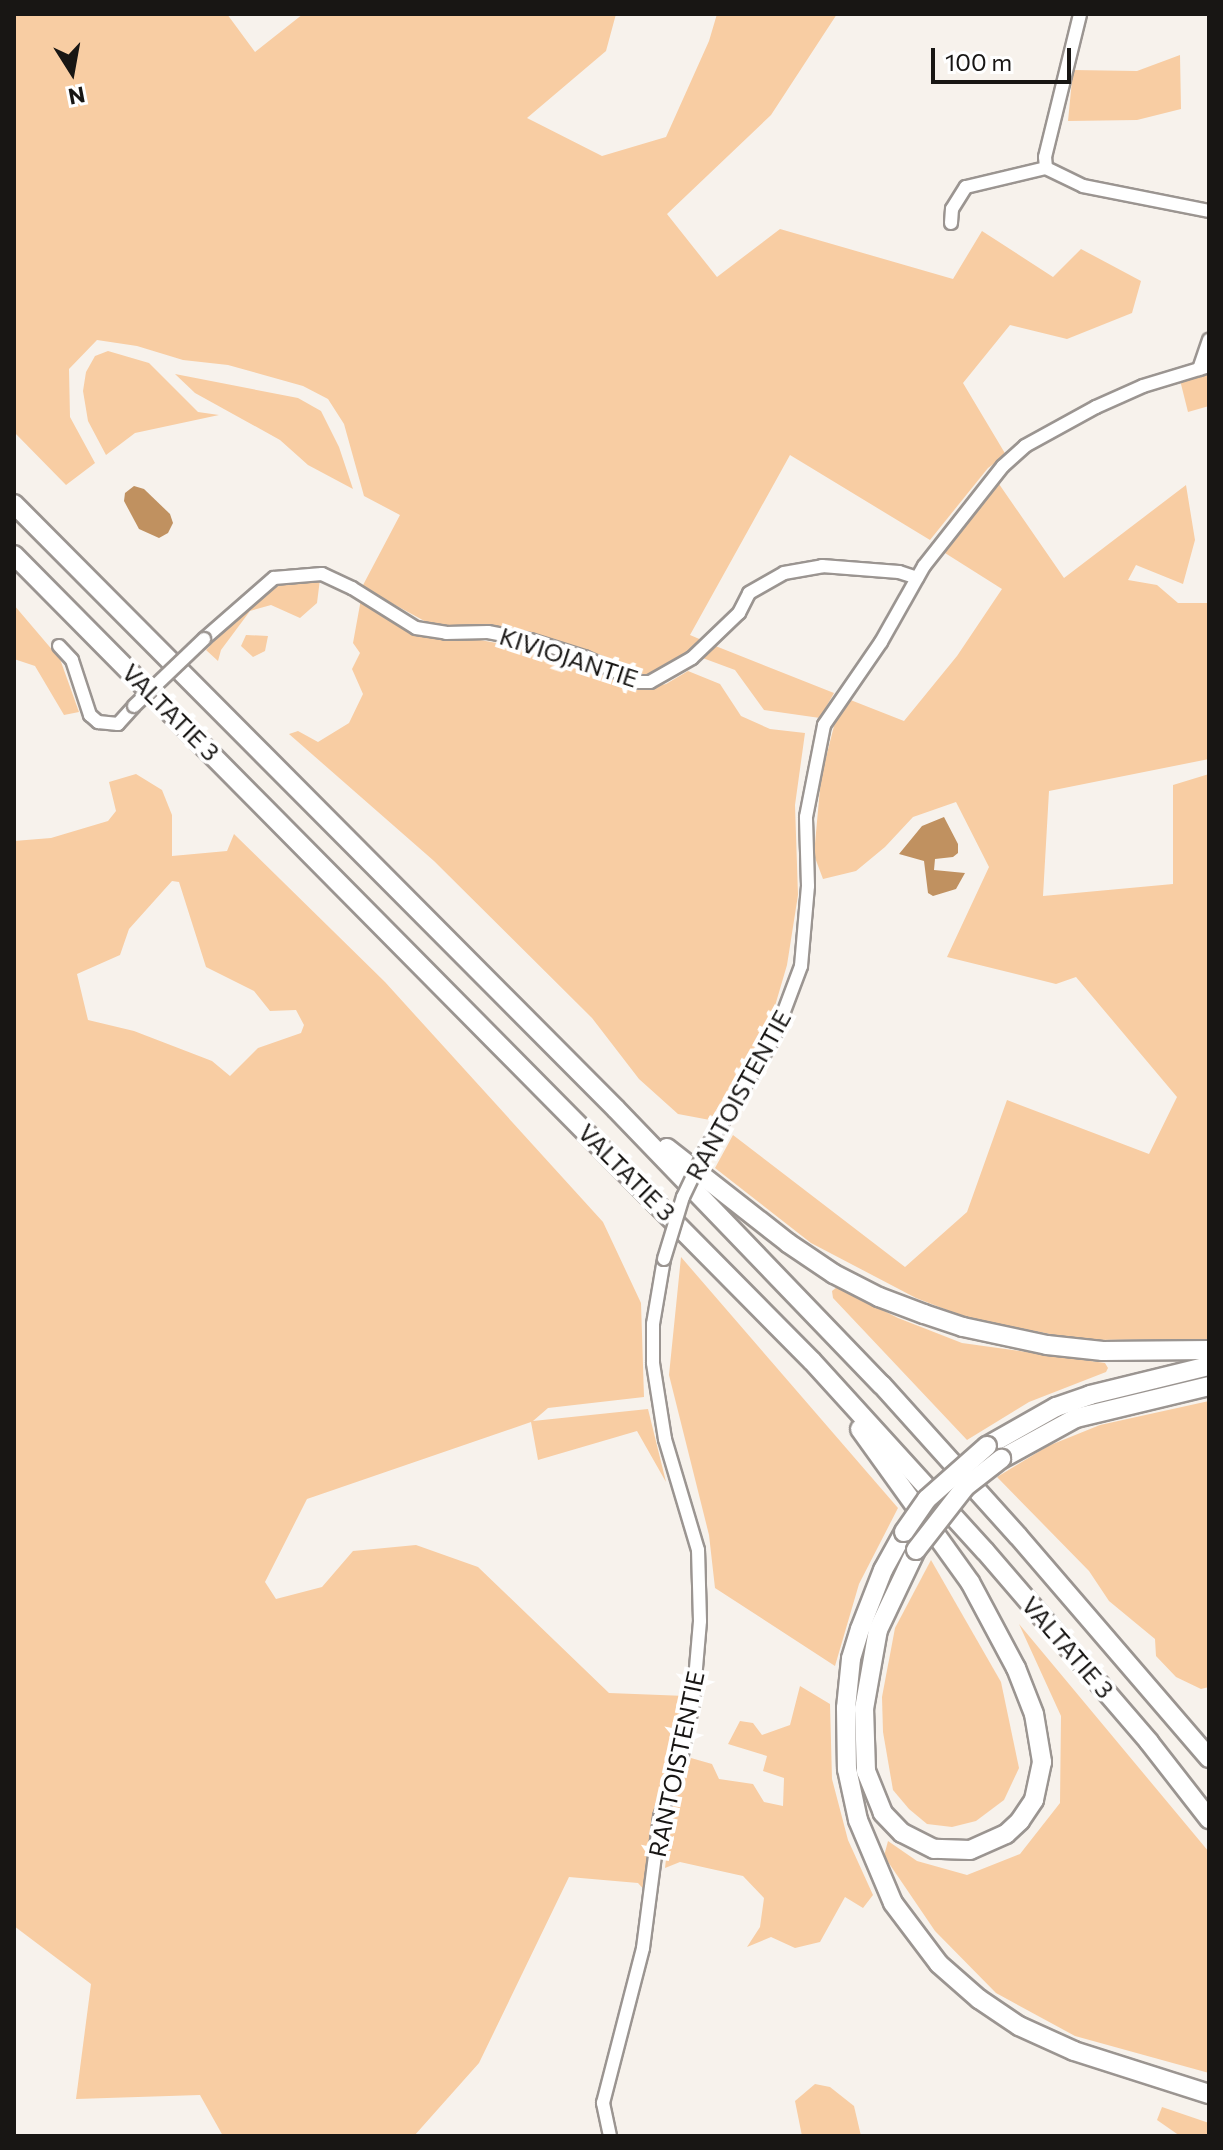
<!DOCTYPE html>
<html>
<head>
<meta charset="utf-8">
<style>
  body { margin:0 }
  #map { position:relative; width:1223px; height:2150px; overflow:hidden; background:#f7f2ec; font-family:Commissioner,sans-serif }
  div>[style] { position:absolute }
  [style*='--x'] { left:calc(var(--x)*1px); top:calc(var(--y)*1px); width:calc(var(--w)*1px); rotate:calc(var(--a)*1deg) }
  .green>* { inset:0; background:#f8cda3 }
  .water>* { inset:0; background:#c09160 }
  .roads { filter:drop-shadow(2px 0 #9b9591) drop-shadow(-2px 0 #9b9591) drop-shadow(0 2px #9b9591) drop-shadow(0 -2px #9b9591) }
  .minor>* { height:12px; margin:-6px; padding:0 6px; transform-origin:6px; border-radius:6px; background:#fff }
  .highway>* { height:18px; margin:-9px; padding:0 9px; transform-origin:9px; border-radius:9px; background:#fff }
  .bridges { filter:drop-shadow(2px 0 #9b9591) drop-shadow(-2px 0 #9b9591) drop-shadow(0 2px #9b9591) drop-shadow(0 -2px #9b9591) }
  .minor-bridge>* { height:12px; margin:-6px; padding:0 6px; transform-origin:6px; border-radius:6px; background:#fff }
  .highway-bridge>* { height:18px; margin:-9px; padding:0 9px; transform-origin:9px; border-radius:9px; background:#fff }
  span { translate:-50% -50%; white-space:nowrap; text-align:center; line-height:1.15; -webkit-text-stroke:8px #fff; paint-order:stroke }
  .street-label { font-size:24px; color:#181614 }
  .frame { position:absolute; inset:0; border:16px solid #181614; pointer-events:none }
  .north { position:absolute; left:32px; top:32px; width:80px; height:80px; -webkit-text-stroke:6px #fff; paint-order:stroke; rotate:169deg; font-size:22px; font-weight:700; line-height:32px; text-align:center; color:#181614 }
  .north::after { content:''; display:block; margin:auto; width:28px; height:36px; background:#181614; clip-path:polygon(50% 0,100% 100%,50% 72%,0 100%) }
  .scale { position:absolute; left:931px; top:48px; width:140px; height:36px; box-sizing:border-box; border:4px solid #181614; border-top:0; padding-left:10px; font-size:24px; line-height:28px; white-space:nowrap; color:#181614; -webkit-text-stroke:6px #fff; paint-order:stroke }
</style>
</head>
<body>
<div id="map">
  <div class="green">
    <div style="clip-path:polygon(14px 14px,227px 14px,255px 52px,303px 14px,616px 14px,606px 51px,527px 118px,602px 156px,666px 137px,709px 41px,717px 14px,837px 14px,771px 115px,667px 214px,717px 277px,780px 229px,953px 279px,982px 231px,1053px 277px,1081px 249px,1141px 281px,1132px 313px,1067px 339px,1010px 325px,963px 383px,1006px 455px,988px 468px,930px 540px,790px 455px,690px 635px,704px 641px,652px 677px,634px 675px,467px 628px,430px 624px,362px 587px,400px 515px,364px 496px,344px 424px,328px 399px,303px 386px,228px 365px,183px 360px,137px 346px,97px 340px,69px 369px,70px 417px,95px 463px,66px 485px,14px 432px)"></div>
    <div style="clip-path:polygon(1180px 55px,1181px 109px,1137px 120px,1068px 121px,1073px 70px,1137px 71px)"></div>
    <div style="clip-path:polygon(108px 351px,149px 363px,198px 412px,219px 415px,135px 433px,106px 455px,88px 421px,83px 391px,86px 372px,95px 356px)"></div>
    <div style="clip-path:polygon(1209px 373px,1209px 406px,1188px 412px,1180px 380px)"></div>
    <div style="clip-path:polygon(175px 374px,298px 398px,321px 411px,339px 447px,353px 489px,308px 465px,280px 440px,195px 393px)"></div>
    <div style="clip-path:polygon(999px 484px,1064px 578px,1186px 485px,1195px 540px,1183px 584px,1136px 565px,1128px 580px,1157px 585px,1178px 603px,1209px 603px,1209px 759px,1049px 791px,1043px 896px,1173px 884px,1173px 785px,1209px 774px,1209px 1339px,1080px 1340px,965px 1317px,916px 1298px,811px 1243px,715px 1168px,733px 1135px,905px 1267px,967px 1212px,1007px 1100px,1149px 1154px,1177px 1097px,1076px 977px,1056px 984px,947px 957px,989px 867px,956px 802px,913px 817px,885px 847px,856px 871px,823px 879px,814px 855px,821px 777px,834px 726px,848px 699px,904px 721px,957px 656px,1002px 589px,945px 553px)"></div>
    <div style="clip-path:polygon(320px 579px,317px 603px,300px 618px,271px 605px,250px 611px,221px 650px,218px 661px,206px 650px,253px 599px,275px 585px)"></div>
    <div style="clip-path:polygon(361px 599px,416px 636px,475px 639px,557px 654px,640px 690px,666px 684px,688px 671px,720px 684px,741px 716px,770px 729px,805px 733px,795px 805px,798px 895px,787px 965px,770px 1023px,710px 1120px,678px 1114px,639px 1079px,592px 1018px,434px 861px,289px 734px,298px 731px,318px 742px,349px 723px,363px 694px,352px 669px,360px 653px,353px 643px)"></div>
    <div style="clip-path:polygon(14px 605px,60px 659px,79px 712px,64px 715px,35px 666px,14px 659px)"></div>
    <div style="clip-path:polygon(246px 635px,268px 636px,265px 651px,253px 657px,241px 646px)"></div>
    <div style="clip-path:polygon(713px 645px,834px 693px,820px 718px,764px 710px,735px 670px,700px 657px)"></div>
    <div style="clip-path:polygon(evenodd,136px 774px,162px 790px,172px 815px,172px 856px,227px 851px,234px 834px,385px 982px,603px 1222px,641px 1303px,644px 1397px,548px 1408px,533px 1421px,648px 1409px,666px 1482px,637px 1431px,538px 1460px,531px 1422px,307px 1499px,265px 1582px,276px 1599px,322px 1587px,353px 1551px,416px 1545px,478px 1567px,609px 1693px,686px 1696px,652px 1824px,647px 1893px,638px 1883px,569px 1877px,479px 2063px,414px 2136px,223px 2136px,200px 2095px,76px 2099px,91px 1984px,14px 1926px,14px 841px,51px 838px,108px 821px,116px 811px,109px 782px,136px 774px,172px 881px,179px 882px,206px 967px,254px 991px,270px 1011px,296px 1010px,304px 1025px,301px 1033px,258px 1048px,230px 1076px,212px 1061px,134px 1031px,88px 1020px,77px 974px,120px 955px,129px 929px,172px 881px)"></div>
    <div style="clip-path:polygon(681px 1257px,898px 1508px,859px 1584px,835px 1666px,715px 1588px,709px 1535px,669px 1375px)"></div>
    <div style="clip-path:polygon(837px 1287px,898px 1318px,962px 1343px,1105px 1363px,1108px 1368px,1106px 1372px,1029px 1402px,967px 1440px,833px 1298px,832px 1291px)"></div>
    <div style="clip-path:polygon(1209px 1401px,1209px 1687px,1201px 1689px,1176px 1677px,1156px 1656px,1155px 1639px,1109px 1601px,1089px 1571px,997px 1477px,1048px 1446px,1100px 1425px)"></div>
    <div style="clip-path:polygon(931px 1560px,1001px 1682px,1019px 1768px,1004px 1800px,976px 1821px,952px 1827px,927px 1824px,909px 1809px,893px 1790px,883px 1732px,882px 1697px,895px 1628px)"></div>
    <div style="clip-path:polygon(1019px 1624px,1209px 1852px,1209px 2073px,1075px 2036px,996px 1993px,935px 1931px,884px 1856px,888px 1841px,917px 1861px,967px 1875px,1020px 1854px,1060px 1803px,1061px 1716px)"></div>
    <div style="clip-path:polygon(800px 1686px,830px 1704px,832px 1779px,848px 1840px,873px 1895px,863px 1908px,845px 1897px,820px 1942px,795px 1948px,771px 1937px,747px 1947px,760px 1927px,764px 1898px,743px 1876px,680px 1862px,665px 1868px,672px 1806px,691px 1758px,712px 1764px,719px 1779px,753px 1784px,764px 1802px,783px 1806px,784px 1778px,763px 1771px,767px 1756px,728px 1744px,740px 1721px,753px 1723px,762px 1735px,790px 1725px)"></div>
    <div style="clip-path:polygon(815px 2084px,830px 2087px,854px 2106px,861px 2136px,802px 2136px,795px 2101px)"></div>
    <div style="clip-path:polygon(1162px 2107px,1209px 2123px,1209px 2136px,1180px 2136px,1157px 2120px)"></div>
  </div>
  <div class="water">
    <div style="clip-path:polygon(134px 486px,144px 489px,170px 514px,173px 523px,168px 533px,159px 538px,139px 529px,124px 501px,125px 493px)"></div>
    <div style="clip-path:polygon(944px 817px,958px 844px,958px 853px,953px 857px,935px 859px,934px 870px,965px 873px,956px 889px,933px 896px,928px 893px,924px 861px,899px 854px,922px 826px)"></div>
  </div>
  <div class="roads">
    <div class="minor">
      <div style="--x:1046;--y:168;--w:11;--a:-95"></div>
      <div style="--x:1045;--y:157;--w:147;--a:-76.2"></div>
      <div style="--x:951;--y:223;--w:14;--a:-86"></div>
      <div style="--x:952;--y:209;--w:26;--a:-58"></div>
      <div style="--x:966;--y:187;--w:82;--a:-13.4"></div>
      <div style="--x:1046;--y:168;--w:41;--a:25.9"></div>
      <div style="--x:1083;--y:186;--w:128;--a:11.2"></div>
      <div style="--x:1199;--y:369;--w:31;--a:-71"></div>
      <div style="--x:204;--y:639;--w:93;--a:-41.1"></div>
      <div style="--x:274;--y:578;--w:48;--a:-4.8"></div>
      <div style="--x:322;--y:574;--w:33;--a:25"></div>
      <div style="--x:352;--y:588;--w:75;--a:32"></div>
      <div style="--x:416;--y:628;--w:30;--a:9"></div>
      <div style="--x:446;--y:633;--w:42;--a:-1.4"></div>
      <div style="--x:488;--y:632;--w:43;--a:10.8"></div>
      <div style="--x:530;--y:640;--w:57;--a:17.5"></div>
      <div style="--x:584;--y:657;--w:60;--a:24.4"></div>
      <div style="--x:639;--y:682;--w:11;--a:0"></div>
      <div style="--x:650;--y:682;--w:48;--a:-29.7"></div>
      <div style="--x:692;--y:658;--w:65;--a:-43.8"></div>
      <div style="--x:739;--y:613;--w:22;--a:-63"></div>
      <div style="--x:749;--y:593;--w:40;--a:-29.7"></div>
      <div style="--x:784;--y:573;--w:39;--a:-10"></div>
      <div style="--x:822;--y:566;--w:77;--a:4.5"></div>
      <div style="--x:899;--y:572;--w:19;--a:18"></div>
      <div style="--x:59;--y:646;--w:19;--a:47"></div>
      <div style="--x:72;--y:660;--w:58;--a:71.9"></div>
      <div style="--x:90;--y:715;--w:11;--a:41"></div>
      <div style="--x:98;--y:722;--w:20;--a:6"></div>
      <div style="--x:118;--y:724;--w:24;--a:-48"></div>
      <div style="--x:706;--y:1149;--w:130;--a:-58.5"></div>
      <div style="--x:774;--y:1038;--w:77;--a:-69.4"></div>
      <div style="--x:801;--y:966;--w:80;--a:-85"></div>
      <div style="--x:808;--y:886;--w:69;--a:-91.7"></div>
      <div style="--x:806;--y:817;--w:94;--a:-78.9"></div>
      <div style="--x:824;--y:725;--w:101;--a:-55.5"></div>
      <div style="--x:881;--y:642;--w:87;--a:-60.5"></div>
      <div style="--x:924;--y:566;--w:127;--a:-51.7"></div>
      <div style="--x:1003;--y:466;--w:30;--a:-42"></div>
      <div style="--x:1025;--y:446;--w:81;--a:-28.8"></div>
      <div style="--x:1096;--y:407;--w:51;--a:-24.1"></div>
      <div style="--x:1143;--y:386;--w:69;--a:-16.9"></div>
      <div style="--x:610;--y:2136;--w:34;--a:-102"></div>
      <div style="--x:603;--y:2103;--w:160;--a:-75.5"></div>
      <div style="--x:643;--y:1948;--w:132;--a:-82.6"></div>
      <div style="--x:660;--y:1817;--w:67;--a:-70.8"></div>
      <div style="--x:682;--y:1754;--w:52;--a:-77.8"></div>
      <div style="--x:693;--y:1703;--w:82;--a:-85.1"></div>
      <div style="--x:700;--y:1621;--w:71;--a:-91.6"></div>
      <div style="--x:698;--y:1550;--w:116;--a:-106.6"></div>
      <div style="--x:665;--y:1439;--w:77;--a:-99"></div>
      <div style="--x:653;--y:1363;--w:39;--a:-90"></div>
      <div style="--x:653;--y:1324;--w:66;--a:-80.4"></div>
    </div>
    <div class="highway">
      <div style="--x:14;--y:504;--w:853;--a:45.14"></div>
      <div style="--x:616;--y:1109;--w:383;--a:46.1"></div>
      <div style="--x:882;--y:1385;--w:203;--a:48"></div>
      <div style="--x:1018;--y:1536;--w:293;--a:49.3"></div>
      <div style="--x:14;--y:555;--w:1134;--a:45.29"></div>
      <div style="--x:812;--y:1361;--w:257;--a:47.7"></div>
      <div style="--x:985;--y:1551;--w:252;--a:49.3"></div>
      <div style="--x:1149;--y:1742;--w:98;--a:52.1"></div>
      <div style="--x:667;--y:1148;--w:154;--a:38.1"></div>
      <div style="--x:788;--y:1243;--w:55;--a:34"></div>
      <div style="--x:834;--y:1274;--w:51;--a:27.1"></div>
      <div style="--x:879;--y:1297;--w:48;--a:20.7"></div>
      <div style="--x:924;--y:1314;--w:41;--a:18.4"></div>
      <div style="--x:963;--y:1327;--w:86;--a:12.1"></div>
      <div style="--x:1047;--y:1345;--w:56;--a:6.1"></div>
      <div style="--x:1103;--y:1351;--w:106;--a:-0.5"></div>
      <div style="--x:860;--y:1429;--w:188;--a:54.3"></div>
      <div style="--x:970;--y:1582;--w:98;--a:61.9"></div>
      <div style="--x:1016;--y:1668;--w:49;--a:68.6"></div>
      <div style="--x:1034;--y:1714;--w:49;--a:80.5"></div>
      <div style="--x:1042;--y:1762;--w:39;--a:102"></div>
      <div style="--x:1034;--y:1800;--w:25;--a:124"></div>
      <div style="--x:1020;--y:1821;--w:19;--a:137"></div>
      <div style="--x:1006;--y:1834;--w:39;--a:156"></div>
      <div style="--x:970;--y:1850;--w:36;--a:-178"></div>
      <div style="--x:934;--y:1849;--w:36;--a:-153"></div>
      <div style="--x:902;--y:1833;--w:28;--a:-134"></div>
      <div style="--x:883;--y:1813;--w:45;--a:-112"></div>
      <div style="--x:866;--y:1771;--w:62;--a:-91.8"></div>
      <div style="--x:864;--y:1709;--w:80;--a:-80"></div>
      <div style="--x:878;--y:1630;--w:89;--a:-64.6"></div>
      <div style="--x:987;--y:1446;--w:79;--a:-29.5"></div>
      <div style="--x:1056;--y:1407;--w:36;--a:-19"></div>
      <div style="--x:1090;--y:1395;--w:122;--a:-13.7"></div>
      <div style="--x:1001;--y:1459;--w:85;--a:-28.7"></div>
      <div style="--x:1076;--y:1418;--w:137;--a:-13.5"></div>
      <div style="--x:904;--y:1532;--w:43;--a:118.9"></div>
      <div style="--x:883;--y:1570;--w:63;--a:111.3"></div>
      <div style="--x:860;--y:1629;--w:31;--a:107"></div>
      <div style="--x:851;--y:1659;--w:49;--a:95.8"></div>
      <div style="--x:846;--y:1708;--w:61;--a:89.1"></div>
      <div style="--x:847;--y:1769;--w:52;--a:77.8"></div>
      <div style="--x:858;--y:1820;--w:90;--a:67.1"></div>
      <div style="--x:893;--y:1903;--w:76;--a:53"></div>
      <div style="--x:939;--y:1964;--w:53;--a:41.2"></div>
      <div style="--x:979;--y:1999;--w:48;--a:34"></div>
      <div style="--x:1019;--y:2026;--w:60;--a:24.4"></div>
      <div style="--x:1074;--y:2051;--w:142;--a:17.7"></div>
    </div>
  </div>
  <div class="bridges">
    <div class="minor-bridge">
      <div style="--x:134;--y:706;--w:97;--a:-43.7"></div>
      <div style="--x:664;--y:1259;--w:65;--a:-73"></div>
      <div style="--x:683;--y:1197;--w:53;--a:-64.4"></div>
    </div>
    <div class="highway-bridge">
      <div style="--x:904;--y:1532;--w:40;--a:-55.1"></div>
      <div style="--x:927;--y:1499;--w:80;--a:-41.5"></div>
      <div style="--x:916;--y:1550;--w:80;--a:-52.1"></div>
      <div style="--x:965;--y:1487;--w:46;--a:-37.9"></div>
    </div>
  </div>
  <div class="street-label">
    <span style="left:569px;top:657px;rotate:18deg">KIVIOJANTIE</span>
    <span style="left:171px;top:712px;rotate:45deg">VALTATIE 3</span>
    <span style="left:738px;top:1095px;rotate:-61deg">RANTOISTENTIE</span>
    <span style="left:627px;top:1172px;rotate:45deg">VALTATIE 3</span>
    <span style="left:1068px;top:1647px;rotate:49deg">VALTATIE 3</span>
    <span style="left:676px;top:1764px;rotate:-78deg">RANTOISTENTIE</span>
  </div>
  <div class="frame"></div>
  <div class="north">N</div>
  <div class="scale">100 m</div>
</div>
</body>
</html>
